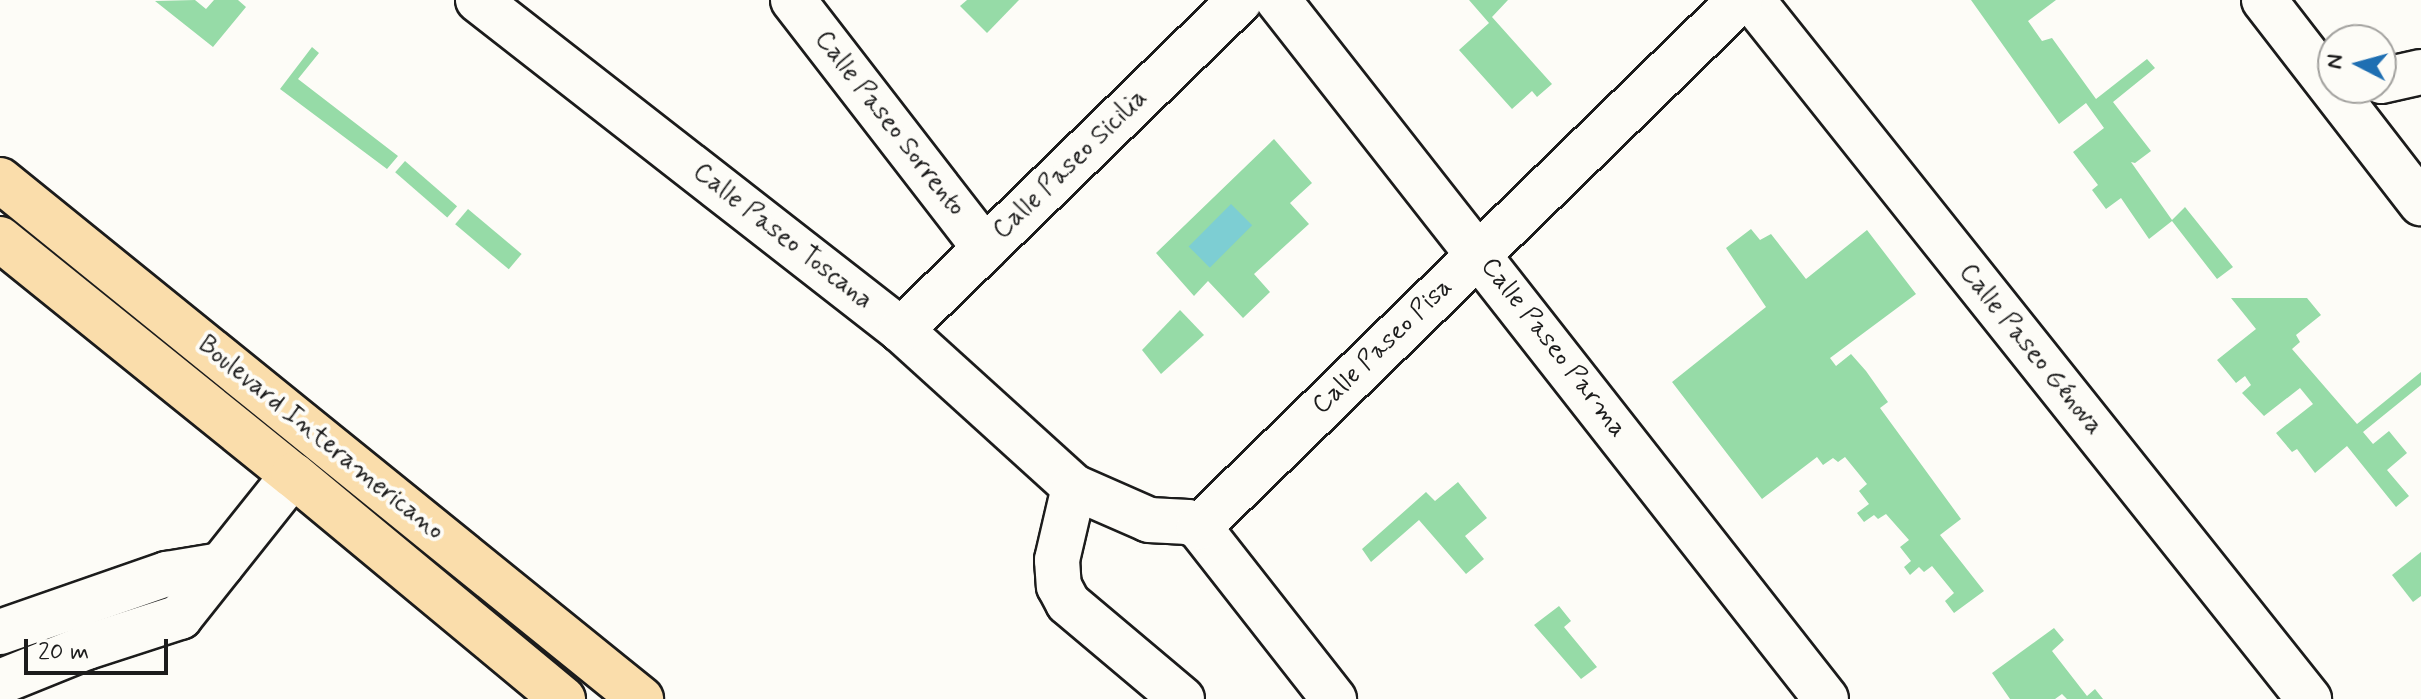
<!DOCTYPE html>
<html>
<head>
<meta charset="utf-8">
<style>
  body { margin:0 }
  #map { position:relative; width:2421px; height:699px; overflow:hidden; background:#fdfcf7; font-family:Mynerve,sans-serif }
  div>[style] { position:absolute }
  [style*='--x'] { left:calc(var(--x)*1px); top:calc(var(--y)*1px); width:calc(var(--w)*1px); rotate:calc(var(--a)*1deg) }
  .green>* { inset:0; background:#96dba7; transform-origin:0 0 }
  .water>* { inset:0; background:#7dced3; transform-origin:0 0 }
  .roads { filter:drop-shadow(2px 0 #1c1c1c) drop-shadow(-2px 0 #1c1c1c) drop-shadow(0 2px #1c1c1c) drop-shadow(0 -2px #1c1c1c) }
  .minor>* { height:44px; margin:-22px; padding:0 22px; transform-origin:22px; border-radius:22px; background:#fdfcf7 }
  .major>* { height:44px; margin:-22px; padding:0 22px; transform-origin:22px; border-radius:22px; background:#faddab }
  span { translate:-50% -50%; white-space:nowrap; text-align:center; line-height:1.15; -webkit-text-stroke:8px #fdfcf7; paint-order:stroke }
  .street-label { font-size:26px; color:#1c1c1c }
  .north { position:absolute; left:2317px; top:24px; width:80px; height:80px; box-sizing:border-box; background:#fdfcf7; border:2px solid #a3a29f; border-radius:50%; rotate:276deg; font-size:22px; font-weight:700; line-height:32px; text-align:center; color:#1c1c1c }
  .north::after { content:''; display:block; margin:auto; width:28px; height:36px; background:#1f6fb2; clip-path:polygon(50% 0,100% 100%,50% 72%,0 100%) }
  .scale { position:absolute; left:24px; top:639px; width:144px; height:36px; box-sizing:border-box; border:4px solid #1c1c1c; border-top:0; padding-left:10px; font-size:24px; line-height:28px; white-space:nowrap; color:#1c1c1c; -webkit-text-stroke:6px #fdfcf7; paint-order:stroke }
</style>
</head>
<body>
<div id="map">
  <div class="green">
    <div style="clip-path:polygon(195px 0,206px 9px,214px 0,238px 0,246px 7px,213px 47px,155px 1px)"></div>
    <div style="clip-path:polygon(967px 0,1019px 0,987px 33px,960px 6px)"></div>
    <div style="clip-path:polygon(1469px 0,1508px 0,1492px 17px,1552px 84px,1537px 97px,1532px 91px,1512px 109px,1459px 50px,1489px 23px)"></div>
    <div style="clip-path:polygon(1971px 0,2056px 0,2028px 21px,2042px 41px,2052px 38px,2096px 99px,2147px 59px,2155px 68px,2113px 102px,2151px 151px,2135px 163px,2131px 162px,2172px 220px,2185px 207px,2233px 267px,2217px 279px,2172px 221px,2149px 239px,2121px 198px,2106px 209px,2092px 190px,2098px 185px,2073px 152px,2104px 128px,2086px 103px,2059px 124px)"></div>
    <div style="clip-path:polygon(312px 47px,319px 53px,298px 79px,398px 156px,387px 169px,280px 89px)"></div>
    <div style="clip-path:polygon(1274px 139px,1312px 183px,1290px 203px,1309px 224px,1254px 274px,1270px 292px,1243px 318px,1208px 281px,1194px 296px,1156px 253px)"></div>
    <div style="left:405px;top:161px;width:69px;height:15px;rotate:41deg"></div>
    <div style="left:468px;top:209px;width:70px;height:20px;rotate:40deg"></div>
    <div style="clip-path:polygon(1751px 229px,1760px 240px,1771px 234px,1806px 279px,1867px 230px,1916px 294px,1830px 358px,1836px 366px,1851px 354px,1866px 371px,1888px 402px,1880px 408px,1961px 519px,1940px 535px,1984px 591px,1954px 613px,1945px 601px,1954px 593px,1932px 566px,1924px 572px,1919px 567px,1910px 575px,1904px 567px,1911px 561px,1900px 547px,1909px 540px,1886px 514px,1878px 519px,1874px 515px,1864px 522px,1857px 513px,1869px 504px,1859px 491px,1867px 484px,1845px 457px,1838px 462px,1833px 458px,1823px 465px,1817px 457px,1762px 499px,1672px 382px,1766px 307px,1726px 248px)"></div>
    <div style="clip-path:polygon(2231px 298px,2307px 298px,2321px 315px,2296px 335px,2300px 342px,2292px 349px,2357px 424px,2421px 372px,2421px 385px,2363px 432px,2373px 444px,2389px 431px,2407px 453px,2387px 470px,2409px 496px,2396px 507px,2347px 446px,2315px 473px,2297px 449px,2292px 452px,2276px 433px,2313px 404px,2300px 388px,2264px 416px,2242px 393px,2251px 385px,2245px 376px,2236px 383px,2217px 360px,2256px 329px)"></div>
    <div style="clip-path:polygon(1180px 310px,1204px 335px,1161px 374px,1142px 350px)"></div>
    <div style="clip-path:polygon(1458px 482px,1487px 518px,1465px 536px,1484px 559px,1466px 574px,1419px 520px,1371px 562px,1362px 549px,1426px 492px,1435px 501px)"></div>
    <div style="clip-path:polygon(2421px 552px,2421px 596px,2413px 602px,2392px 575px)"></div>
    <div style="clip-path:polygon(1559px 606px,1571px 621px,1564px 627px,1597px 667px,1581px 679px,1534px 625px)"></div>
    <div style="clip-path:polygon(2054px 628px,2064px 640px,2052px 651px,2087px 696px,2095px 689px,2103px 699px,2067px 699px,2062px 694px,2055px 699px,2010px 699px,1992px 673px)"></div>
  </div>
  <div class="water">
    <div style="left:1231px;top:204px;width:30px;height:60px;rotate:45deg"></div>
  </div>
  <div class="roads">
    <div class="minor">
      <div style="--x:478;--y:0;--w:536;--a:37.96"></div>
      <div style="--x:901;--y:330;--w:234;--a:42.2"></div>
      <div style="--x:1074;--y:487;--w:82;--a:23.7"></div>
      <div style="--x:1149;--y:520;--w:39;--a:3"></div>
      <div style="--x:1188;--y:522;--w:12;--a:24"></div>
      <div style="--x:1199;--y:527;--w:219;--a:51.9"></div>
      <div style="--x:793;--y:0;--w:314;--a:52.3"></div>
      <div style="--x:1278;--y:0;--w:888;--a:51.9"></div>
      <div style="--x:1752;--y:0;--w:894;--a:51.45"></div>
      <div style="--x:2264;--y:0;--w:257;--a:52.3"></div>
      <div style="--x:2381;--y:81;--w:41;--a:-12.7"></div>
      <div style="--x:901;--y:330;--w:473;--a:-44.2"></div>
      <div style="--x:1074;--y:487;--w:75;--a:103.1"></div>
      <div style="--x:1057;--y:560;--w:26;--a:86"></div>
      <div style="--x:1059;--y:586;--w:19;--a:62"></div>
      <div style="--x:1068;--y:603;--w:149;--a:40.1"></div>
      <div style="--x:1199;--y:527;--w:755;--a:-44.25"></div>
      <div style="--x:0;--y:632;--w:177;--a:-19.2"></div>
      <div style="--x:167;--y:574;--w:55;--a:-9.5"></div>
      <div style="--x:0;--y:682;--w:94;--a:-21.9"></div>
      <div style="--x:87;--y:647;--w:98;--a:-17.9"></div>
      <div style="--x:180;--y:617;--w:181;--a:-51.5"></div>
    </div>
    <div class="major">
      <div style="--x:0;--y:180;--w:825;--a:39"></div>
      <div style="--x:0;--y:239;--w:376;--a:38.9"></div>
      <div style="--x:293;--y:475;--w:351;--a:39.7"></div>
    </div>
  </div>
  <div class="street-label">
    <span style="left:889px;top:124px;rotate:52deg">Calle Paseo Sorrento</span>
    <span style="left:1071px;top:165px;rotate:-44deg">Calle Paseo Sicilia</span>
    <span style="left:782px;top:237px;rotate:38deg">Calle Paseo Toscana</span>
    <span style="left:1383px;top:347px;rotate:-44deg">Calle Paseo Pisa</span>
    <span style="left:1553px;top:348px;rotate:52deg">Calle Paseo Parma</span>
    <span style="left:2030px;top:350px;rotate:51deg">Calle Paseo Génova</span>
    <span style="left:320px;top:439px;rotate:39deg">Boulevard Interamericano</span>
  </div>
  <div class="north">N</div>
  <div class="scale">20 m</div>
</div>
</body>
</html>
